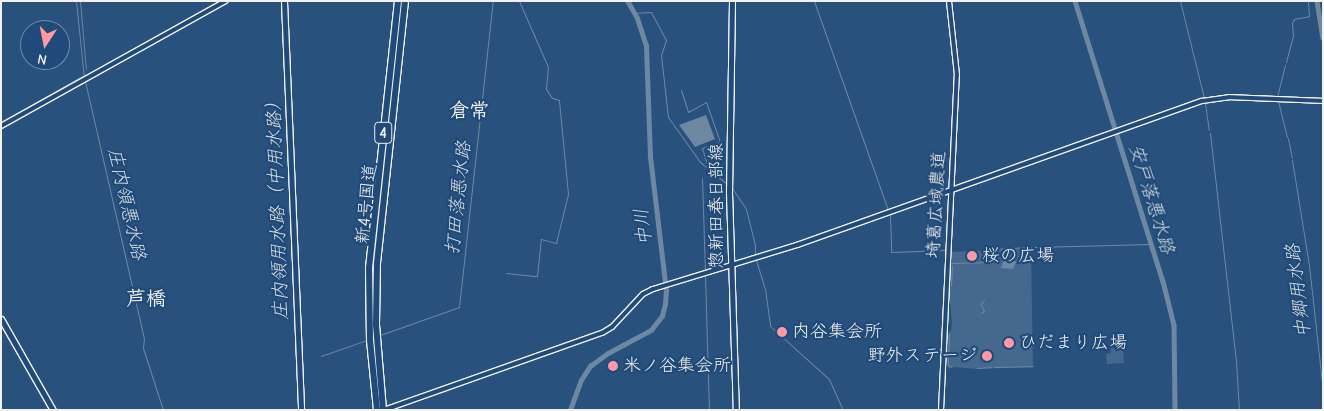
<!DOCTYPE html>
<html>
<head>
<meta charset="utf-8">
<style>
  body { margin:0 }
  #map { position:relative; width:1324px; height:411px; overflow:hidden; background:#28517e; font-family:"Comic Neue","Klee One",sans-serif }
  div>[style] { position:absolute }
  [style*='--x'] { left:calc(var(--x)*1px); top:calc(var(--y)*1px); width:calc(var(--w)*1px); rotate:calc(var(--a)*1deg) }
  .green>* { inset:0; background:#45688e }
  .water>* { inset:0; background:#6e88a2 }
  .stream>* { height:1px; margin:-0.5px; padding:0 0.5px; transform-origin:0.5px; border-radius:0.5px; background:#6e88a2 }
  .river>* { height:4.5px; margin:-2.25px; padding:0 2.25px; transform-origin:2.25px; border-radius:2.25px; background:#6e88a2 }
  .roads { filter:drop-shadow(1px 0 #f4f1e8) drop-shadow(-1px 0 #f4f1e8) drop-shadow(0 1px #f4f1e8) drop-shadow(0 -1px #f4f1e8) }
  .minor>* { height:4px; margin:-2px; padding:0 2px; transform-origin:2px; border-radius:2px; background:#1f4a7a }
  .major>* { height:5px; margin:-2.5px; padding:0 2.5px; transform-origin:2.5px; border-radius:2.5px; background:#1f4a7a }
  .highway>* { height:6px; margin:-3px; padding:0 3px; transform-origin:3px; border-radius:3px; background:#1f4a7a }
  .dots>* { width:14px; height:14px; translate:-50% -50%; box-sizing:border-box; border:2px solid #1f4a7a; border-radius:50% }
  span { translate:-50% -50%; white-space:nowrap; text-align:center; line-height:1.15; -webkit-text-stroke:4.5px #1f4a7a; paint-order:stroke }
  .shield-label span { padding:1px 4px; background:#1f4a7a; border:1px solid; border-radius:4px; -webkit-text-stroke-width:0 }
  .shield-label { font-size:16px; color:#f4f1e8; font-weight:700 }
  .street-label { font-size:18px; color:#f4f1e8 }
  .poi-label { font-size:18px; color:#f4f1e8 }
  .left { translate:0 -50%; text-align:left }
  .right { translate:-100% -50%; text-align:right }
  .water-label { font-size:19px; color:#d9dcda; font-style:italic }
  .quarter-label { font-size:20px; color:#f4f1e8; font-weight:700 }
  .frame { position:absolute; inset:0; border:2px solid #f4f1e8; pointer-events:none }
  .north { position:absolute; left:20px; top:20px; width:50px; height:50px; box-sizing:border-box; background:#1f4a7a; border:1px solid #748da6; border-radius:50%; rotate:191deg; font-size:14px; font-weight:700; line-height:20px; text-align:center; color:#f4f1e8 }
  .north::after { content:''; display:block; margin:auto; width:18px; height:22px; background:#ff9aa2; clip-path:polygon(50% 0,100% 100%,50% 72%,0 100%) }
</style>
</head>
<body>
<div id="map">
  <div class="green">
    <div style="clip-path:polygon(1031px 248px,1033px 367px,977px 369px,953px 367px,949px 369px,947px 365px,947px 347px,948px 333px,951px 331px,952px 323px,949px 294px,952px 252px)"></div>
    <div style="clip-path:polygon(1123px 347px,1124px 363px,1107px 364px,1106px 354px,1111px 353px,1111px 348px)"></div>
  </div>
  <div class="water">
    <div style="clip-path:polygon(706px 115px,715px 139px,695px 147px,679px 125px)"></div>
    <div style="clip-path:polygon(1011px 257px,1016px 262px,1013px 269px,1001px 268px,1004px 260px)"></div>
  </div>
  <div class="stream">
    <div style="--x:76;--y:1;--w:77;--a:84.1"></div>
    <div style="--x:80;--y:1;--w:68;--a:85"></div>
    <div style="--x:814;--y:1;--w:222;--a:70.5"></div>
    <div style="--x:1180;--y:1;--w:100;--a:76.1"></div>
    <div style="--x:634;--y:13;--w:17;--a:-3"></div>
    <div style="--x:651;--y:12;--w:32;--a:62"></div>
    <div style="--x:666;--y:40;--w:16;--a:108"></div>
    <div style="--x:661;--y:55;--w:62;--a:83.6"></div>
    <div style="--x:668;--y:117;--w:55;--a:54.6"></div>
    <div style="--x:700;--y:162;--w:35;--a:39"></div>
    <div style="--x:1286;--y:62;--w:28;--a:-75"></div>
    <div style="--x:1293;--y:35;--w:12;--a:-95"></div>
    <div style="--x:1292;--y:23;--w:4;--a:-63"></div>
    <div style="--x:1294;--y:19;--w:15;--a:-11"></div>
    <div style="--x:1309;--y:16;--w:15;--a:-94"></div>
    <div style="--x:85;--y:81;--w:264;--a:77.1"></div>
    <div style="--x:144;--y:338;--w:10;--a:96"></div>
    <div style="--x:143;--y:348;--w:65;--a:72.1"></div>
    <div style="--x:681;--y:90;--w:23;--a:72"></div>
    <div style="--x:688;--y:112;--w:21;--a:-29"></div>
    <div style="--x:706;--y:102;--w:42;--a:70.7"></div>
    <div style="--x:720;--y:142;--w:19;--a:162"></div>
    <div style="--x:702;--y:148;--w:21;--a:73"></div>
    <div style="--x:1277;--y:97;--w:33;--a:-76"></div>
    <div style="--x:1278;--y:101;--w:37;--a:76"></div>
    <div style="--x:1205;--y:103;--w:27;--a:82"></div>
    <div style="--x:1;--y:122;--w:93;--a:-29.6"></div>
    <div style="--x:1210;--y:133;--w:228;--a:83.5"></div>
    <div style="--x:1236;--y:360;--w:50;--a:86.6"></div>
    <div style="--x:1288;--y:138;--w:20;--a:79"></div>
    <div style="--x:1292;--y:160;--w:106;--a:80.8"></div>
    <div style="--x:1309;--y:265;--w:127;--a:83.7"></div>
    <div style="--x:702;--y:178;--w:94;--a:88.2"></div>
    <div style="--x:732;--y:188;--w:25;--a:56"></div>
    <div style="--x:746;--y:209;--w:36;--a:76"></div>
    <div style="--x:755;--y:244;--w:12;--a:90"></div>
    <div style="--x:890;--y:215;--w:37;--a:88"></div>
    <div style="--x:891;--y:252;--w:54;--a:-2.1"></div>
    <div style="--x:945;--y:250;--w:8;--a:90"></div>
    <div style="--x:1035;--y:247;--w:116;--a:-1.5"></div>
    <div style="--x:756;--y:260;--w:30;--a:73"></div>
    <div style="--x:765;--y:289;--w:37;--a:82"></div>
    <div style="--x:770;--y:326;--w:79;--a:41.9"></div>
    <div style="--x:829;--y:379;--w:34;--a:66"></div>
    <div style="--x:951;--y:263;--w:42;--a:-1.4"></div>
    <div style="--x:993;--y:262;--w:13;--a:-94"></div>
    <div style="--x:992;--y:249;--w:39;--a:-3"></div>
    <div style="--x:506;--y:273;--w:31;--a:6"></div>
    <div style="--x:537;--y:276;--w:37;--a:-84"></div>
    <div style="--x:541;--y:239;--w:16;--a:15"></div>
    <div style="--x:556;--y:243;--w:50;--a:-76.2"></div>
    <div style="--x:568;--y:194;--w:94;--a:-95.5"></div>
    <div style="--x:559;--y:100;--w:7;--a:-164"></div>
    <div style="--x:552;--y:98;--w:11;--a:-124"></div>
    <div style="--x:546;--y:89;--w:22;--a:-85"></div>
    <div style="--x:548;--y:67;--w:72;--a:-113.7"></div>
    <div style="--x:705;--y:276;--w:134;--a:88.3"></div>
    <div style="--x:951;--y:286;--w:21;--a:-87"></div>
    <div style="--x:981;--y:304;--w:5;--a:-53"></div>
    <div style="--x:981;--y:305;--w:7;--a:63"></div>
    <div style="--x:984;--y:311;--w:4;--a:146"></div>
    <div style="--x:949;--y:334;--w:31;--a:92"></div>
    <div style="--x:948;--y:365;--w:4;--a:27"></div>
    <div style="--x:380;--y:335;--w:84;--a:-19.5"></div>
    <div style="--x:459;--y:307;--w:308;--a:-83.7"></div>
    <div style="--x:321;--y:356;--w:49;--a:-19.2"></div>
    <div style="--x:994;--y:367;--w:39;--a:-1"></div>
    <div style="--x:977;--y:368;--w:14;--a:-4"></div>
  </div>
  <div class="river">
    <div style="--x:1075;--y:1;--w:294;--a:72.6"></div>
    <div style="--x:1163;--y:281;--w:45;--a:76"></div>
    <div style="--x:1174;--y:325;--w:85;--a:89.3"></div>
    <div style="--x:1317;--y:1;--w:37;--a:81"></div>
    <div style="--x:570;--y:410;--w:32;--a:-70"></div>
    <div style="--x:581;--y:380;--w:17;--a:-57"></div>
    <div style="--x:590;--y:366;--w:22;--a:-36"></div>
    <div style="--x:608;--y:353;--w:49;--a:-28.1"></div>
    <div style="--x:651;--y:330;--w:18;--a:-52"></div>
    <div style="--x:662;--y:316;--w:12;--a:-76"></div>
    <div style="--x:665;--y:304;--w:13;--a:-86"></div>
    <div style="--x:666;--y:291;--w:136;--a:-96.8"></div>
    <div style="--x:650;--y:156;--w:110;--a:-92.1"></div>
    <div style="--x:646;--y:46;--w:29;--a:-108"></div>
    <div style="--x:637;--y:18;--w:20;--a:-120"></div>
  </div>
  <div class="roads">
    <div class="minor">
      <div style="--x:1;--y:126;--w:257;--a:-29.1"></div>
      <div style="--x:384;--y:410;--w:231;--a:-19.5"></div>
      <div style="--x:602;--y:333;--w:12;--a:-31"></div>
      <div style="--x:612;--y:327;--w:45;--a:-46.8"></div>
      <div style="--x:643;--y:294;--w:11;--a:-27"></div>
      <div style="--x:653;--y:289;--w:151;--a:-17"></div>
      <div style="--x:797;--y:245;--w:430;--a:-19.6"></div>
      <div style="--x:1202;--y:101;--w:27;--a:-8"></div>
      <div style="--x:1229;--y:97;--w:94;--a:2.4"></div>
      <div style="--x:941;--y:410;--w:335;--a:-87.3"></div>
      <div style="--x:957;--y:75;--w:74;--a:-96.2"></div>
    </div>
    <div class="major">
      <div style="--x:284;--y:1;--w:409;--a:87.6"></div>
      <div style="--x:732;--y:1;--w:191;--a:90.9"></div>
      <div style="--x:729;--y:192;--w:218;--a:88.2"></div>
      <div style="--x:1;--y:319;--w:105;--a:60.3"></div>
    </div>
    <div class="highway">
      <div style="--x:377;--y:410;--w:70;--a:-95.7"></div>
      <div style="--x:370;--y:340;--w:72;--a:-90.8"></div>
      <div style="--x:369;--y:268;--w:269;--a:-83.8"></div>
      <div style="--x:383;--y:410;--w:86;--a:-94.7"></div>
      <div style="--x:376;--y:324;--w:61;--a:-89.1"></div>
      <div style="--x:377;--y:263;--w:263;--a:-83.9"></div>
    </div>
  </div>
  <div class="dots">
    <div style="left:972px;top:256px;background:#ff9aa2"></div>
    <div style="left:782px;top:332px;background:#ff9aa2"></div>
    <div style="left:1009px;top:343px;background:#ff9aa2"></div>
    <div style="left:987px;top:356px;background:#ff9aa2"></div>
    <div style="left:613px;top:366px;background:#ff9aa2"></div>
  </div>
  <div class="shield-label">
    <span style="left:383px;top:133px">4</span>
  </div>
  <div class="street-label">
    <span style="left:367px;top:204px;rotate:-84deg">新4号国道</span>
    <span style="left:937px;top:205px;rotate:-87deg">埼葛広域農道</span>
    <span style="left:717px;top:206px;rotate:-90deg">惣新田春日部線</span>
  </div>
  <div class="poi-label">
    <span class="left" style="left:982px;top:256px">桜の広場</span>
    <span class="left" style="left:792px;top:332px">内谷集会所</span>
    <span class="left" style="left:1019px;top:343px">ひだまり広場</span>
    <span class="right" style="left:977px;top:356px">野外ステージ</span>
    <span class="left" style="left:623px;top:366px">米ノ谷集会所</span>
  </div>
  <div class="water-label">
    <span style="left:459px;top:198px;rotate:-84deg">打田落悪水路</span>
    <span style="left:1151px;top:199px;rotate:73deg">安戸落悪水路</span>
    <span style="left:126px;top:204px;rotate:77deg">庄内領悪水路</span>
    <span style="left:278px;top:206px;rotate:-92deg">庄内領用水路（中用水路）</span>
    <span style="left:644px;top:227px;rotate:-97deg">中川</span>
    <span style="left:1299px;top:291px;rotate:-97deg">中郷用水路</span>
  </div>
  <div class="quarter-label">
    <span style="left:469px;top:110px">倉常</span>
    <span style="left:146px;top:298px">芦橋</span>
  </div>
  <div class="frame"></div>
  <div class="north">N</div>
</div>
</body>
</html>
